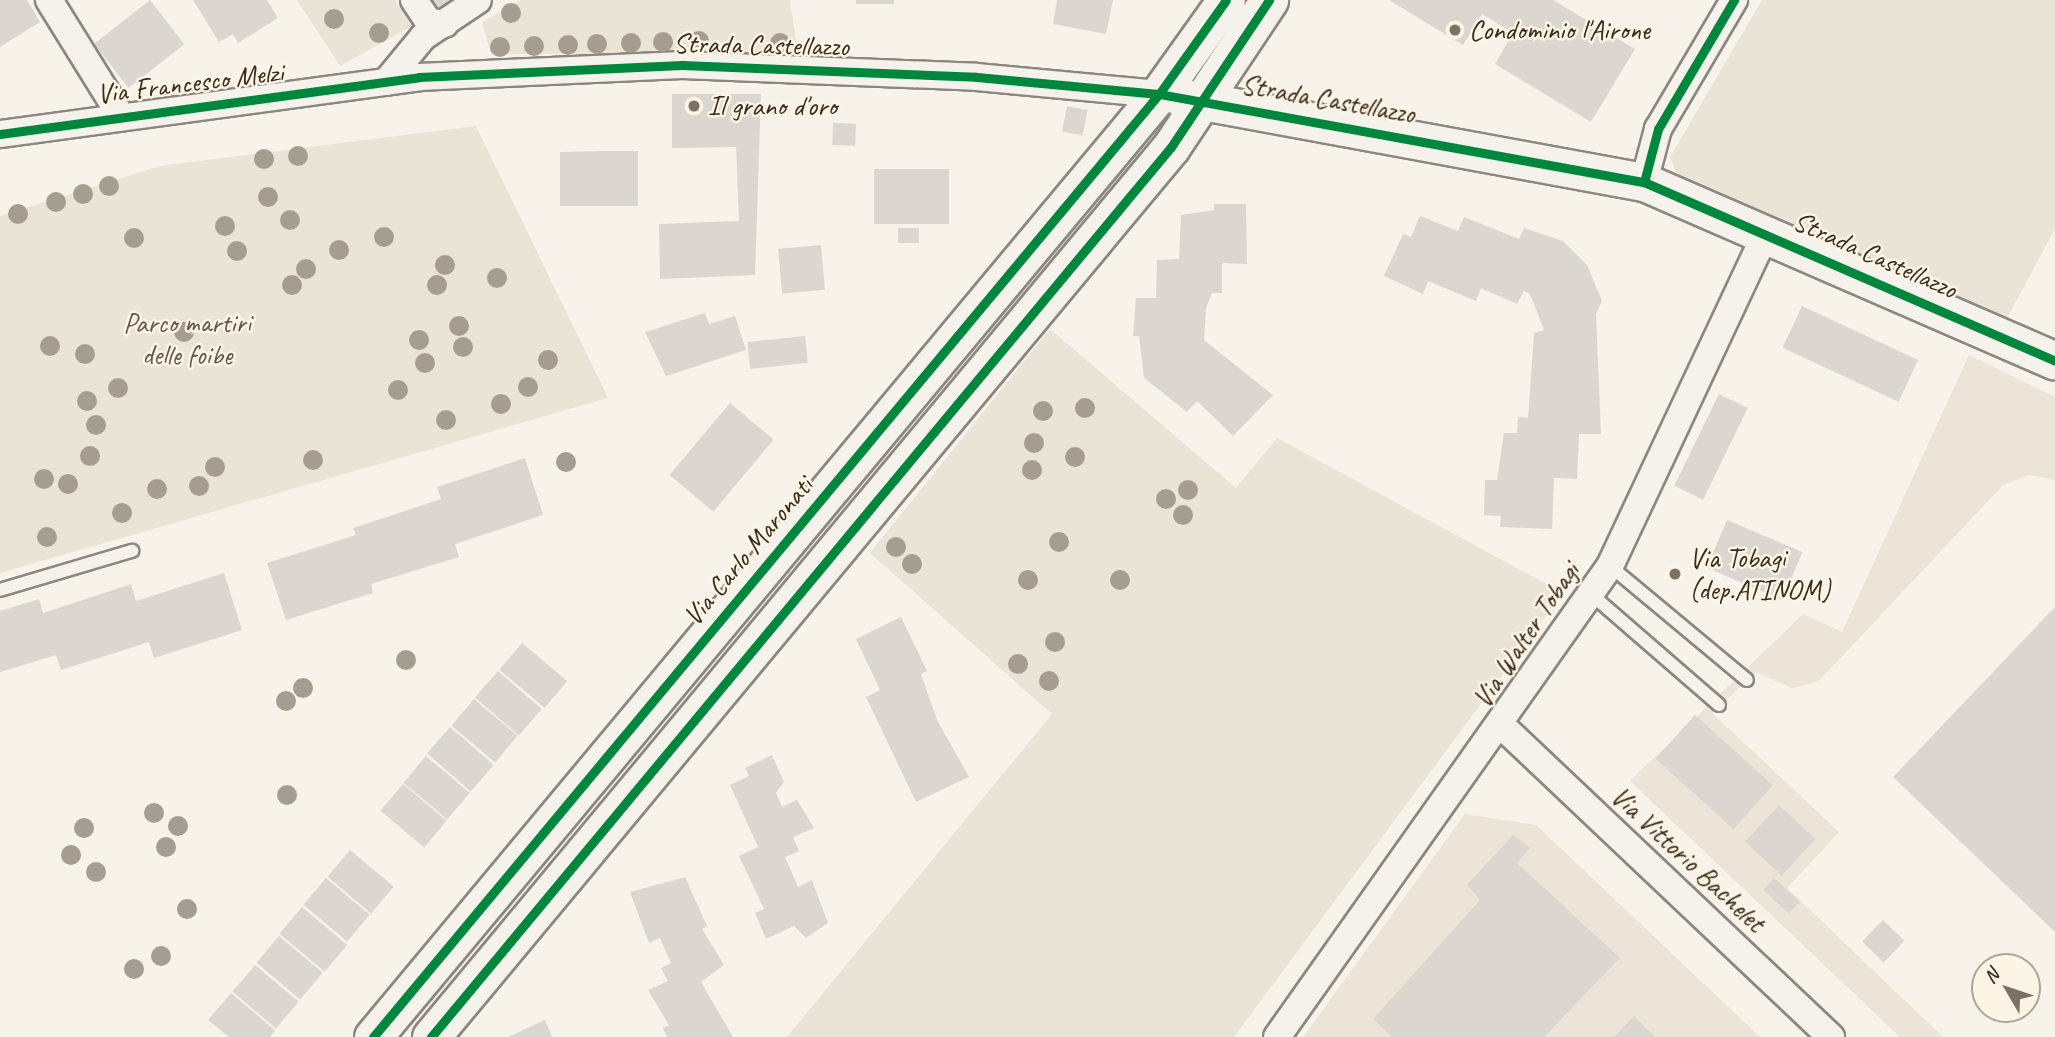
<!DOCTYPE html>
<html>
<head>
<meta charset="utf-8">
<style>
  body { margin:0 }
  #map { position:relative; width:2055px; height:1037px; overflow:hidden; background:#f7f3ea; font-family:Caveat,sans-serif }
  div>[style] { position:absolute }
  [style*='--x'] { left:calc(var(--x)*1px); top:calc(var(--y)*1px); width:calc(var(--w)*1px); rotate:calc(var(--a)*1deg) }
  .built>* { inset:0; background:#ebe4d7 }
  .green>* { inset:0; background:#eae4d7 }
  .building>* { inset:0; background:#dbd7d0; transform-origin:0 0 }
  .roads { filter:drop-shadow(2px 0 #8b867f) drop-shadow(-2px 0 #8b867f) drop-shadow(0 2px #8b867f) drop-shadow(0 -2px #8b867f) }
  .lane>* { height:12px; margin:-6px; padding:0 6px; transform-origin:6px; border-radius:6px; background:#f5f2ec }
  .street>* { height:26px; margin:-13px; padding:0 13px; transform-origin:13px; border-radius:13px; background:#f5f2ec }
  .secondary>* { height:37px; margin:-18.5px; padding:0 18.5px; transform-origin:18.5px; border-radius:18.5px; background:#f5f2ec }
  .cycleway>* { height:9px; margin:-4.5px; padding:0 4.5px; transform-origin:4.5px; border-radius:4.5px; background:#00873e }
  .trees>* { width:20px; height:20px; margin:-10px; border-radius:50%; background:#a69d91 }
  .dots>* { width:19px; height:19px; translate:-50% -50%; box-sizing:border-box; border:4px solid #fcf5e5; border-radius:50% }
  span { translate:-50% -50%; white-space:nowrap; text-align:center; line-height:1.15; -webkit-text-stroke:5px #fcf5e5; paint-order:stroke }
  .poi-label { font-size:28px; color:#3b2a1e }
  .left { translate:0 -50%; text-align:left }
  .street-label { font-size:28px; color:#3b2a1e }
  .park-label { font-size:28px; color:#645648 }
  .north { position:absolute; left:1971px; top:953px; width:70px; height:70px; box-sizing:border-box; background:#fcf5e5; border:2px solid #afa495; border-radius:50%; rotate:309deg; font-size:19px; font-weight:700; line-height:28px; text-align:center; color:#3b2a1e }
  .north::after { content:''; display:block; margin:auto; width:24px; height:32px; background:#7d7065; clip-path:polygon(50% 0,100% 100%,50% 72%,0 100%) }
</style>
</head>
<body>
<div id="map">
  <div class="built">
    <div style="clip-path:polygon(1969px 355px,2055px 397px,2055px 480px,2029px 475px,2003px 485px,1818px 682px,1792px 688px,1756px 672px,1712px 713px,1839px 832px,1787px 888px,1943px 1037px,1900px 1037px,1630px 781px,1803px 614px,1842px 632px)"></div>
    <div style="clip-path:polygon(1465px 814px,1536px 825px,1760px 1037px,1303px 1037px)"></div>
  </div>
  <div class="green">
    <div style="clip-path:polygon(297px 0,395px 0,412px 26px,340px 66px)"></div>
    <div style="clip-path:polygon(521px 0,790px 0,798px 53px,491px 54px,482px 22px)"></div>
    <div style="clip-path:polygon(1762px 0,2055px 0,2055px 229px,2006px 320px,1679px 179px,1670px 157px)"></div>
    <div style="clip-path:polygon(476px 126px,608px 398px,0 573px,0 216px,160px 166px)"></div>
    <div style="clip-path:polygon(1050px 329px,1236px 488px,1277px 438px,1563px 593px,1234px 1037px,787px 1037px,1052px 714px,870px 553px)"></div>
  </div>
  <div class="building">
    <div style="clip-path:polygon(0 0,27px 0,40px 22px,0 47px)"></div>
    <div style="left:150px;top:0;width:56px;height:71px;rotate:52deg"></div>
    <div style="clip-path:polygon(193px 0,267px 0,278px 18px,238px 43px,233px 34px,219px 42px)"></div>
    <div style="clip-path:polygon(427px 0,457px 0,435px 13px)"></div>
    <div style="left:856px;top:0;width:38px;height:4px"></div>
    <div style="clip-path:polygon(1057px 0,1113px 0,1106px 34px,1053px 24px)"></div>
    <div style="clip-path:polygon(1389px 0,1553px 0,1635px 49px,1591px 122px,1495px 64px,1513px 33px,1482px 14px,1463px 45px)"></div>
    <div style="clip-path:polygon(672px 94px,761px 94px,755px 275px,660px 279px,659px 224px,739px 221px,736px 147px,672px 148px)"></div>
    <div style="left:1067px;top:106px;width:21px;height:26px;rotate:11deg"></div>
    <div style="left:833px;top:123px;width:23px;height:22px;rotate:2deg"></div>
    <div style="clip-path:polygon(600px 151px,638px 151px,638px 206px,560px 206px,560px 152px)"></div>
    <div style="left:874px;top:169px;width:75px;height:55px"></div>
    <div style="clip-path:polygon(1214px 204px,1246px 204px,1247px 264px,1222px 263px,1222px 293px,1212px 293px,1206px 308px,1204px 340px,1273px 395px,1233px 436px,1197px 401px,1187px 412px,1144px 378px,1139px 336px,1133px 336px,1136px 298px,1156px 298px,1157px 260px,1179px 259px,1181px 215px,1214px 210px)"></div>
    <div style="clip-path:polygon(1420px 216px,1458px 231px,1464px 217px,1519px 239px,1524px 228px,1563px 241px,1587px 265px,1602px 301px,1596px 314px,1601px 434px,1579px 434px,1577px 479px,1554px 478px,1552px 529px,1500px 527px,1501px 516px,1484px 515px,1485px 480px,1497px 480px,1504px 433px,1517px 433px,1518px 417px,1528px 418px,1534px 333px,1544px 330px,1530px 294px,1524px 291px,1517px 304px,1481px 288px,1476px 301px,1428px 281px,1423px 294px,1384px 276px,1403px 234px,1411px 237px)"></div>
    <div style="left:898px;top:228px;width:21px;height:15px"></div>
    <div style="left:821px;top:245px;width:45px;height:43px;rotate:85deg"></div>
    <div style="left:1802px;top:306px;width:128px;height:46px;rotate:25deg"></div>
    <div style="clip-path:polygon(705px 313px,709px 324px,735px 316px,746px 350px,666px 376px,645px 332px)"></div>
    <div style="left:805px;top:336px;width:27px;height:58px;rotate:84deg"></div>
    <div style="left:1719px;top:394px;width:32px;height:102px;rotate:26deg"></div>
    <div style="left:730px;top:403px;width:57px;height:94px;rotate:40deg"></div>
    <div style="clip-path:polygon(525px 458px,543px 515px,455px 544px,459px 557px,371px 584px,373px 593px,286px 620px,267px 563px,356px 535px,353px 528px,441px 499px,437px 487px)"></div>
    <div style="left:1727px;top:520px;width:82px;height:52px;rotate:23deg"></div>
    <div style="clip-path:polygon(224px 573px,242px 630px,154px 658px,149px 642px,61px 670px,56px 655px,0 672px,0 611px,39px 599px,43px 613px,131px 584px,136px 601px)"></div>
    <div style="clip-path:polygon(2055px 607px,2055px 932px,1893px 777px)"></div>
    <div style="clip-path:polygon(901px 617px,927px 671px,921px 674px,937px 720px,969px 777px,916px 802px,866px 697px,880px 690px,856px 639px)"></div>
    <div style="left:522px;top:643px;width:59px;height:35px;rotate:40deg"></div>
    <div style="left:498px;top:671px;width:58px;height:35px;rotate:41deg"></div>
    <div style="left:474px;top:699px;width:57px;height:35px;rotate:40deg"></div>
    <div style="left:1695px;top:715px;width:105px;height:59px;rotate:42deg"></div>
    <div style="left:450px;top:727px;width:58px;height:35px;rotate:41deg"></div>
    <div style="clip-path:polygon(772px 755px,784px 782px,776px 793px,782px 807px,797px 800px,814px 828px,793px 837px,799px 851px,785px 857px,798px 887px,812px 880px,828px 923px,806px 938px,794px 926px,766px 939px,755px 913px,764px 909px,739px 856px,758px 847px,730px 785px,749px 776px,745px 768px)"></div>
    <div style="left:426px;top:756px;width:57px;height:35px;rotate:40deg"></div>
    <div style="left:403px;top:784px;width:57px;height:35px;rotate:40deg"></div>
    <div style="left:1779px;top:805px;width:50px;height:50px;rotate:43deg"></div>
    <div style="clip-path:polygon(1513px 835px,1530px 848px,1517px 863px,1620px 958px,1544px 1037px,1392px 1037px,1373px 1019px,1480px 900px,1467px 885px)"></div>
    <div style="left:350px;top:850px;width:57px;height:35px;rotate:40deg"></div>
    <div style="clip-path:polygon(685px 877px,707px 926px,702px 929px,724px 965px,701px 982px,733px 1037px,667px 1037px,663px 1028px,669px 1025px,648px 990px,668px 981px,661px 968px,671px 963px,660px 938px,649px 943px,630px 892px)"></div>
    <div style="left:326px;top:878px;width:57px;height:35px;rotate:40deg"></div>
    <div style="left:1774px;top:878px;width:35px;height:16px;rotate:43deg"></div>
    <div style="left:302px;top:907px;width:59px;height:35px;rotate:40deg"></div>
    <div style="left:1883px;top:920px;width:30px;height:30px;rotate:44deg"></div>
    <div style="left:279px;top:936px;width:57px;height:35px;rotate:40deg"></div>
    <div style="left:255px;top:965px;width:57px;height:35px;rotate:40deg"></div>
    <div style="clip-path:polygon(231px 993px,275px 1030px,270px 1037px,229px 1037px,208px 1020px)"></div>
    <div style="clip-path:polygon(1634px 1016px,1655px 1037px,1614px 1037px)"></div>
    <div style="clip-path:polygon(545px 1020px,552px 1037px,508px 1037px)"></div>
  </div>
  <div class="roads">
    <div class="lane">
      <div style="--x:1610;--y:566;--w:178;--a:39.8"></div>
      <div style="--x:0;--y:590;--w:138;--a:-16.5"></div>
      <div style="--x:1592;--y:595;--w:168;--a:40.9"></div>
    </div>
    <div class="street">
      <div style="--x:49;--y:0;--w:133;--a:58.2"></div>
      <div style="--x:414;--y:0;--w:27;--a:56"></div>
      <div style="--x:429;--y:22;--w:16;--a:7"></div>
      <div style="--x:386;--y:82;--w:58;--a:-50.6"></div>
      <div style="--x:423;--y:37;--w:66;--a:-33.9"></div>
      <div style="--x:0;--y:134;--w:423;--a:-7.7"></div>
      <div style="--x:419;--y:77;--w:263;--a:-2.6"></div>
      <div style="--x:682;--y:65;--w:294;--a:2.3"></div>
      <div style="--x:976;--y:77;--w:184;--a:5.3"></div>
      <div style="--x:1644;--y:182;--w:55;--a:-75.2"></div>
      <div style="--x:1658;--y:129;--w:150;--a:-59.5"></div>
      <div style="--x:1502;--y:726;--w:453;--a:43.4"></div>
      <div style="--x:1277;--y:1037;--w:577;--a:-54.74"></div>
      <div style="--x:1610;--y:566;--w:370;--a:-64.9"></div>
    </div>
    <div class="secondary">
      <div style="--x:1180;--y:97;--w:472;--a:10.4"></div>
      <div style="--x:1644;--y:182;--w:448;--a:23.5"></div>
      <div style="--x:373;--y:1037;--w:1228;--a:-50.19"></div>
      <div style="--x:1159;--y:94;--w:115;--a:-54.5"></div>
      <div style="--x:431;--y:1037;--w:1157;--a:-50.26"></div>
      <div style="--x:1171;--y:147;--w:177;--a:-56.3"></div>
    </div>
  </div>
  <div class="cycleway">
    <div style="--x:0;--y:134;--w:423;--a:-7.7"></div>
    <div style="--x:419;--y:77;--w:263;--a:-2.6"></div>
    <div style="--x:682;--y:65;--w:294;--a:2.3"></div>
    <div style="--x:976;--y:77;--w:184;--a:5.3"></div>
    <div style="--x:1159;--y:94;--w:493;--a:10.3"></div>
    <div style="--x:1644;--y:182;--w:448;--a:23.5"></div>
    <div style="--x:1644;--y:182;--w:55;--a:-75.2"></div>
    <div style="--x:1658;--y:129;--w:150;--a:-59.5"></div>
    <div style="--x:373;--y:1037;--w:1228;--a:-50.19"></div>
    <div style="--x:1159;--y:94;--w:115;--a:-54.5"></div>
    <div style="--x:431;--y:1037;--w:1157;--a:-50.26"></div>
    <div style="--x:1171;--y:147;--w:177;--a:-56.3"></div>
  </div>
  <div class="trees">
    <div style="left:511px;top:13px"></div>
    <div style="left:334px;top:19px"></div>
    <div style="left:379px;top:33px"></div>
    <div style="left:699px;top:41px"></div>
    <div style="left:663px;top:42px"></div>
    <div style="left:631px;top:43px"></div>
    <div style="left:780px;top:43px"></div>
    <div style="left:597px;top:44px"></div>
    <div style="left:568px;top:45px"></div>
    <div style="left:534px;top:46px"></div>
    <div style="left:500px;top:47px"></div>
    <div style="left:298px;top:156px"></div>
    <div style="left:264px;top:159px"></div>
    <div style="left:109px;top:186px"></div>
    <div style="left:83px;top:194px"></div>
    <div style="left:268px;top:197px"></div>
    <div style="left:56px;top:202px"></div>
    <div style="left:18px;top:214px"></div>
    <div style="left:290px;top:220px"></div>
    <div style="left:225px;top:226px"></div>
    <div style="left:384px;top:237px"></div>
    <div style="left:134px;top:238px"></div>
    <div style="left:339px;top:250px"></div>
    <div style="left:237px;top:251px"></div>
    <div style="left:445px;top:265px"></div>
    <div style="left:306px;top:269px"></div>
    <div style="left:497px;top:278px"></div>
    <div style="left:292px;top:285px"></div>
    <div style="left:437px;top:285px"></div>
    <div style="left:459px;top:326px"></div>
    <div style="left:184px;top:332px"></div>
    <div style="left:419px;top:340px"></div>
    <div style="left:50px;top:346px"></div>
    <div style="left:463px;top:347px"></div>
    <div style="left:85px;top:354px"></div>
    <div style="left:548px;top:360px"></div>
    <div style="left:425px;top:363px"></div>
    <div style="left:528px;top:387px"></div>
    <div style="left:118px;top:388px"></div>
    <div style="left:398px;top:390px"></div>
    <div style="left:87px;top:401px"></div>
    <div style="left:501px;top:404px"></div>
    <div style="left:1085px;top:408px"></div>
    <div style="left:1043px;top:411px"></div>
    <div style="left:446px;top:420px"></div>
    <div style="left:96px;top:425px"></div>
    <div style="left:1034px;top:443px"></div>
    <div style="left:90px;top:456px"></div>
    <div style="left:1075px;top:457px"></div>
    <div style="left:313px;top:460px"></div>
    <div style="left:566px;top:462px"></div>
    <div style="left:215px;top:467px"></div>
    <div style="left:1032px;top:470px"></div>
    <div style="left:44px;top:479px"></div>
    <div style="left:68px;top:484px"></div>
    <div style="left:199px;top:486px"></div>
    <div style="left:157px;top:489px"></div>
    <div style="left:1188px;top:490px"></div>
    <div style="left:1166px;top:499px"></div>
    <div style="left:122px;top:513px"></div>
    <div style="left:1183px;top:515px"></div>
    <div style="left:47px;top:537px"></div>
    <div style="left:1059px;top:542px"></div>
    <div style="left:896px;top:547px"></div>
    <div style="left:912px;top:564px"></div>
    <div style="left:1028px;top:580px"></div>
    <div style="left:1120px;top:580px"></div>
    <div style="left:1055px;top:642px"></div>
    <div style="left:406px;top:660px"></div>
    <div style="left:1018px;top:664px"></div>
    <div style="left:1049px;top:681px"></div>
    <div style="left:303px;top:688px"></div>
    <div style="left:286px;top:701px"></div>
    <div style="left:287px;top:795px"></div>
    <div style="left:154px;top:813px"></div>
    <div style="left:178px;top:826px"></div>
    <div style="left:84px;top:828px"></div>
    <div style="left:166px;top:847px"></div>
    <div style="left:71px;top:855px"></div>
    <div style="left:96px;top:872px"></div>
    <div style="left:187px;top:909px"></div>
    <div style="left:161px;top:956px"></div>
    <div style="left:134px;top:969px"></div>
  </div>
  <div class="dots">
    <div style="left:1455px;top:30px;background:#7d7065"></div>
    <div style="left:694px;top:106px;background:#7d7065"></div>
    <div style="left:1675px;top:574px;background:#7d7065"></div>
  </div>
  <div class="poi-label">
    <span class="left" style="left:1469px;top:30px">Condominio l'Airone</span>
    <span class="left" style="left:708px;top:106px">Il grano d'oro</span>
    <span class="left" style="left:1689px;top:574px">Via Tobagi<br>(dep.ATINOM)</span>
  </div>
  <div class="street-label">
    <span style="left:761px;top:45px;rotate:1deg">Strada Castellazzo</span>
    <span style="left:190px;top:83px;rotate:-7deg">Via Francesco Melzi</span>
    <span style="left:1328px;top:99px;rotate:10deg">Strada Castellazzo</span>
    <span style="left:1875px;top:255px;rotate:24deg">Strada Castellazzo</span>
    <span style="left:748px;top:551px;rotate:-50deg">Via Carlo Maronati</span>
    <span style="left:1526px;top:635px;rotate:-56deg">Via Walter Tobagi</span>
    <span style="left:1688px;top:859px;rotate:43deg">Via Vittorio Bachelet</span>
  </div>
  <div class="park-label">
    <span style="left:187px;top:339px">Parco martiri<br>delle foibe</span>
  </div>
  <div class="north">N</div>
</div>
</body>
</html>
